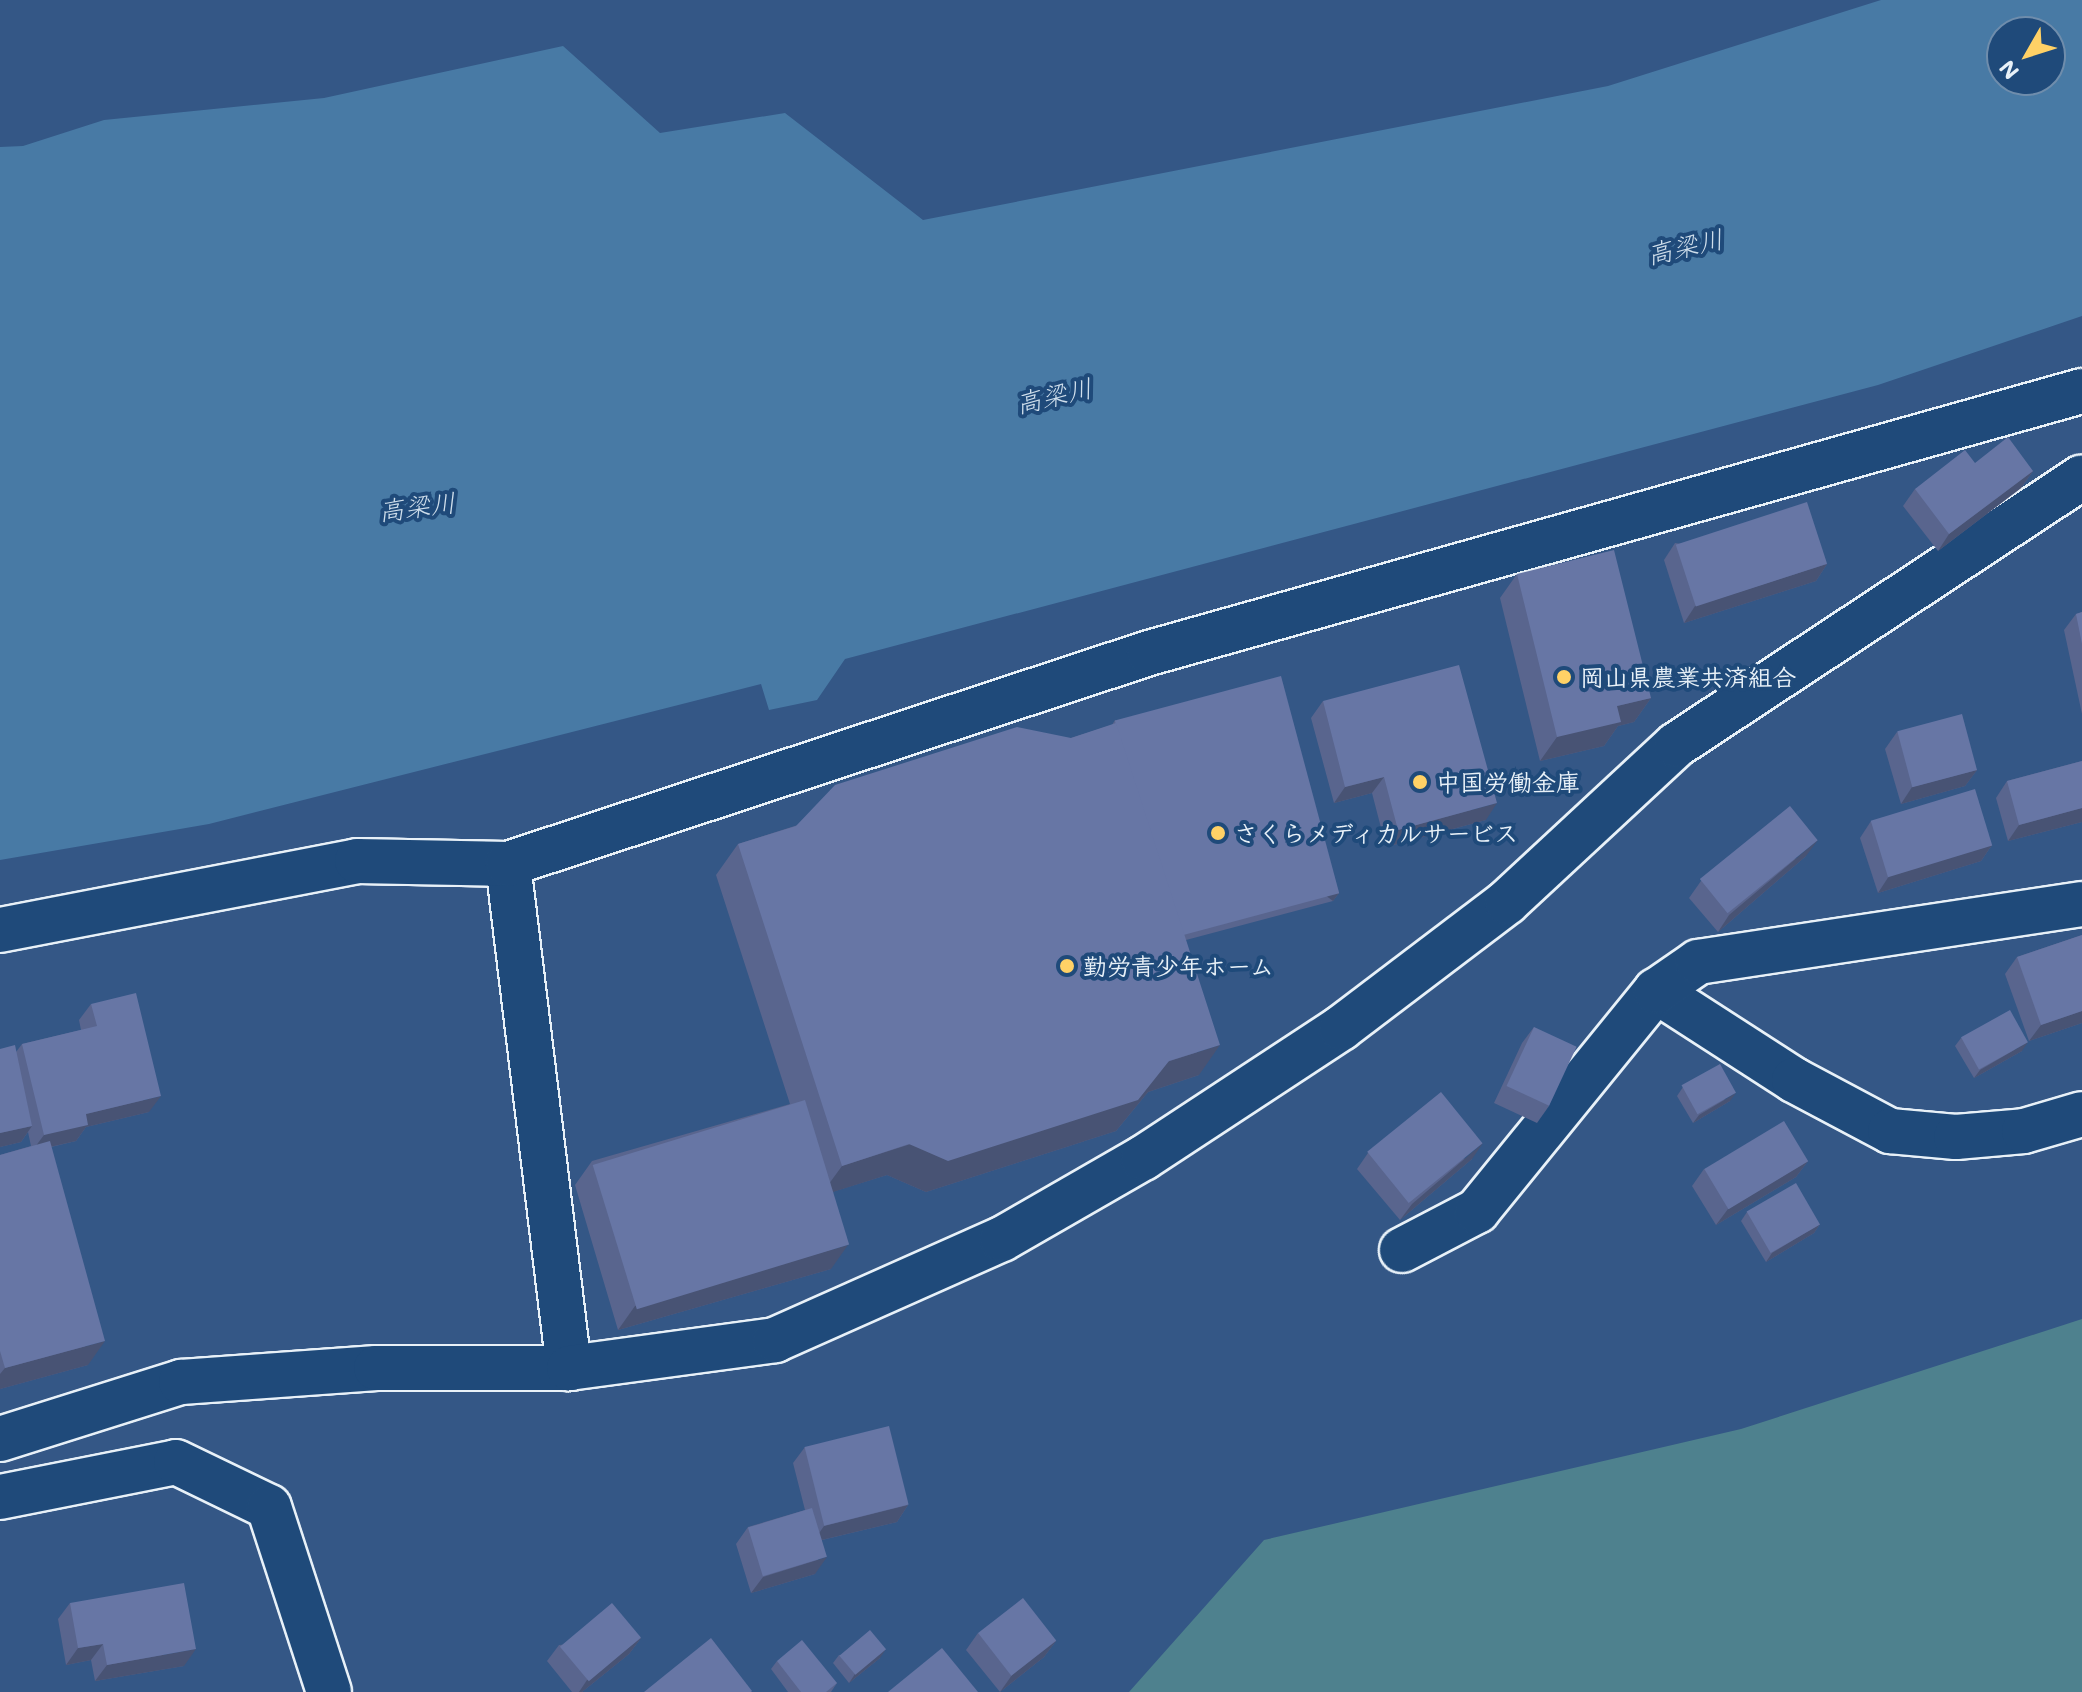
<!DOCTYPE html>
<html>
<head>
<meta charset="utf-8">
<style>
  body { margin:0 }
  #map { position:relative; width:2082px; height:1692px; overflow:hidden; background:#345786; font-family:Mali,"Klee One",sans-serif }
  div>[style] { position:absolute }
  [style*='--x'] { left:calc(var(--x)*1px); top:calc(var(--y)*1px); width:calc(var(--w)*1px); rotate:calc(var(--a)*1deg) }
  .green>* { inset:0; background:#4e818e }
  .water>* { inset:0; background:#487aa5 }
  .roads { filter:drop-shadow(2px 0 #e8f1f8) drop-shadow(-2px 0 #e8f1f8) drop-shadow(0 2px #e8f1f8) drop-shadow(0 -2px #e8f1f8) }
  .street>* { height:44px; margin:-22px; padding:0 22px; transform-origin:22px; border-radius:22px; background:#1f4a7a }
  .secondary>* { height:44px; margin:-22px; padding:0 22px; transform-origin:22px; border-radius:22px; background:#1f4a7a }
  .wall>* { inset:0; background:#59658e }
  .shaded-wall>* { inset:0; background:#485374; transform-origin:0 0 }
  .building>* { inset:0; background:#6776a5; transform-origin:0 0 }
  .dots>* { width:22px; height:22px; translate:-50% -50%; box-sizing:border-box; border:4px solid #1f4a7a; border-radius:50% }
  span { translate:-50% -50%; white-space:nowrap; text-align:center; line-height:1.15; -webkit-text-stroke:8px #1f4a7a; paint-order:stroke }
  .poi-label { font-size:24px; color:#e8f1f8; font-weight:700 }
  .left { translate:0 -50%; text-align:left }
  .water-label { font-size:26px; color:#d0dfec; font-style:italic }
  .north { position:absolute; left:1986px; top:16px; width:80px; height:80px; box-sizing:border-box; background:#1f4a7a; border:2px solid #6f8dac; border-radius:50%; rotate:231deg; font-size:22px; font-weight:700; line-height:32px; text-align:center; color:#e8f1f8 }
  .north::after { content:''; display:block; margin:auto; width:28px; height:36px; background:#ffd166; clip-path:polygon(50% 0,100% 100%,50% 72%,0 100%) }
</style>
</head>
<body>
<div id="map">
  <div class="green">
    <div style="clip-path:polygon(2082px 1319px,2082px 1692px,1129px 1692px,1264px 1540px,1741px 1429px)"></div>
  </div>
  <div class="water">
    <div style="clip-path:polygon(evenodd,1881px 0,2082px 0,2082px 316px,1878px 385px,845px 659px,817px 700px,769px 710px,761px 684px,209px 824px,0 860px,0 147px,23px 146px,104px 120px,324px 98px,563px 46px,660px 133px,785px 113px,923px 220px,1608px 86px,1881px 0,2002px 32px,2050px 32px,2050px 80px,2002px 80px,2002px 32px)"></div>
  </div>
  <div class="roads">
    <div class="street">
      <div style="--x:508;--y:864;--w:508;--a:83.1"></div>
      <div style="--x:0;--y:930;--w:364;--a:-10.9"></div>
      <div style="--x:357;--y:861;--w:151;--a:1.1"></div>
      <div style="--x:508;--y:864;--w:675;--a:-18.22"></div>
      <div style="--x:1149;--y:653;--w:969;--a:-15.69"></div>
      <div style="--x:1656;--y:991;--w:164;--a:32.8"></div>
      <div style="--x:1794;--y:1080;--w:109;--a:28"></div>
      <div style="--x:1890;--y:1131;--w:66;--a:5.2"></div>
      <div style="--x:1956;--y:1137;--w:68;--a:-5"></div>
      <div style="--x:2024;--y:1131;--w:60;--a:-16.3"></div>
      <div style="--x:1402;--y:1250;--w:85;--a:-27.5"></div>
      <div style="--x:1477;--y:1211;--w:284;--a:-50.9"></div>
      <div style="--x:1656;--y:991;--w:51;--a:-34.6"></div>
      <div style="--x:1698;--y:962;--w:388;--a:-8.6"></div>
      <div style="--x:0;--y:1497;--w:179;--a:-11.2"></div>
      <div style="--x:176;--y:1462;--w:103;--a:25.8"></div>
      <div style="--x:269;--y:1507;--w:194;--a:72"></div>
    </div>
    <div class="secondary">
      <div style="--x:0;--y:1439;--w:190;--a:-17.5"></div>
      <div style="--x:181;--y:1382;--w:196;--a:-4.1"></div>
      <div style="--x:376;--y:1368;--w:193;--a:0"></div>
      <div style="--x:569;--y:1368;--w:208;--a:-7.7"></div>
      <div style="--x:775;--y:1340;--w:248;--a:-24"></div>
      <div style="--x:1002;--y:1239;--w:163;--a:-29.9"></div>
      <div style="--x:1143;--y:1158;--w:237;--a:-33.3"></div>
      <div style="--x:1341;--y:1028;--w:208;--a:-37.2"></div>
      <div style="--x:1507;--y:902;--w:231;--a:-42.9"></div>
      <div style="--x:1676;--y:745;--w:486;--a:-33.4"></div>
    </div>
  </div>
  <div class="wall">
    <div style="clip-path:polygon(1975px 463px,2033px 471px,2021px 488px,1938px 551px,1903px 506px,1915px 489px)"></div>
    <div style="clip-path:polygon(1675px 543px,1827px 564px,1816px 581px,1684px 623px,1664px 560px)"></div>
    <div style="clip-path:polygon(1517px 574px,1651px 698px,1634px 722px,1618px 726px,1604px 746px,1540px 761px,1500px 598px)"></div>
    <div style="clip-path:polygon(2082px 612px,2082px 714px,2064px 630px,2076px 614px)"></div>
    <div style="clip-path:polygon(1323px 701px,1486px 820px,1386px 847px,1372px 793px,1334px 803px,1311px 718px)"></div>
    <div style="clip-path:polygon(1115px 720px,1339px 893px,1333px 901px,1186px 940px,1199px 1075px,1148px 1092px,1116px 1131px,926px 1192px,887px 1175px,832px 1192px,831px 1269px,618px 1330px,575px 1185px,592px 1161px,790px 1104px,716px 875px,738px 844px,1112px 725px)"></div>
    <div style="clip-path:polygon(1897px 732px,1977px 770px,1965px 786px,1901px 804px,1885px 749px)"></div>
    <div style="clip-path:polygon(2082px 761px,2082px 822px,2008px 841px,1996px 798px,2007px 781px)"></div>
    <div style="clip-path:polygon(1871px 821px,1992px 845px,1981px 861px,1878px 893px,1860px 838px)"></div>
    <div style="clip-path:polygon(1806px 856px,1718px 932px,1689px 898px,1701px 881px)"></div>
    <div style="clip-path:polygon(2082px 935px,2082px 1023px,2029px 1041px,2005px 974px,2017px 957px)"></div>
    <div style="clip-path:polygon(91px 1004px,149px 1112px,86px 1127px,76px 1141px,51px 1147px,88px 1365px,0 1389px,0 1155px,31px 1146px,28px 1132px,21px 1142px,0 1147px,0 1049px,16px 1052px,22px 1044px,81px 1030px,79px 1020px)"></div>
    <div style="clip-path:polygon(1534px 1027px,1549px 1106px,1537px 1123px,1494px 1103px,1522px 1043px)"></div>
    <div style="clip-path:polygon(1961px 1038px,2022px 1051px,1974px 1078px,1955px 1046px)"></div>
    <div style="clip-path:polygon(1683px 1087px,1730px 1101px,1693px 1123px,1677px 1096px)"></div>
    <div style="clip-path:polygon(1368px 1153px,1472px 1159px,1400px 1220px,1357px 1169px)"></div>
    <div style="clip-path:polygon(1808px 1161px,1796px 1177px,1716px 1225px,1692px 1186px,1704px 1169px)"></div>
    <div style="clip-path:polygon(1747px 1212px,1820px 1224px,1814px 1233px,1766px 1262px,1741px 1221px)"></div>
    <div style="clip-path:polygon(805px 1447px,908px 1505px,897px 1522px,822px 1540px,815px 1574px,751px 1593px,736px 1544px,748px 1527px,805px 1510px,793px 1463px)"></div>
    <div style="clip-path:polygon(70px 1603px,184px 1666px,95px 1681px,91px 1660px,66px 1665px,58px 1619px)"></div>
    <div style="clip-path:polygon(978px 1633px,1056px 1641px,1044px 1657px,1000px 1692px,966px 1650px)"></div>
    <div style="clip-path:polygon(641px 1638px,629px 1654px,582px 1692px,572px 1692px,547px 1661px,559px 1645px)"></div>
    <div style="clip-path:polygon(839px 1655px,880px 1658px,849px 1683px,833px 1663px)"></div>
    <div style="clip-path:polygon(777px 1661px,837px 1683px,831px 1692px,788px 1692px,771px 1669px)"></div>
  </div>
  <div class="shaded-wall">
    <div style="clip-path:polygon(2033px 471px,2021px 488px,1938px 551px,1949px 534px)"></div>
    <div style="clip-path:polygon(1827px 564px,1816px 581px,1684px 623px,1695px 606px)"></div>
    <div style="clip-path:polygon(1651px 698px,1634px 722px,1618px 726px,1604px 746px,1540px 761px,1557px 737px,1617px 706px)"></div>
    <div style="clip-path:polygon(1977px 770px,1965px 786px,1901px 804px,1912px 787px)"></div>
    <div style="clip-path:polygon(1384px 777px,1372px 793px,1334px 803px,1345px 787px)"></div>
    <div style="clip-path:polygon(1497px 803px,1486px 820px,1386px 847px,1398px 830px)"></div>
    <div style="clip-path:polygon(2082px 808px,2082px 822px,2008px 841px,2019px 825px)"></div>
    <div style="clip-path:polygon(1818px 840px,1806px 856px,1718px 932px,1729px 915px)"></div>
    <div style="clip-path:polygon(1992px 845px,1981px 861px,1878px 893px,1889px 876px)"></div>
    <div style="left:1339px;top:893px;width:10px;height:172px;rotate:127deg"></div>
    <div style="clip-path:polygon(2082px 1011px,2082px 1023px,2029px 1041px,2041px 1025px)"></div>
    <div style="clip-path:polygon(2028px 1042px,2022px 1051px,1974px 1078px,1980px 1070px)"></div>
    <div style="clip-path:polygon(1220px 1045px,1199px 1075px,1148px 1092px,1116px 1131px,926px 1192px,887px 1175px,820px 1196px,842px 1166px)"></div>
    <div style="clip-path:polygon(1736px 1093px,1730px 1101px,1693px 1123px,1699px 1115px)"></div>
    <div style="clip-path:polygon(161px 1096px,149px 1112px,86px 1127px,76px 1141px,32px 1151px,44px 1135px,86px 1114px)"></div>
    <div style="clip-path:polygon(32px 1126px,21px 1142px,0 1147px,0 1133px)"></div>
    <div style="clip-path:polygon(1483px 1143px,1472px 1159px,1400px 1220px,1412px 1204px)"></div>
    <div style="clip-path:polygon(1808px 1161px,1796px 1177px,1716px 1225px,1728px 1209px)"></div>
    <div style="clip-path:polygon(1820px 1224px,1814px 1233px,1766px 1262px,1772px 1253px)"></div>
    <div style="clip-path:polygon(848px 1245px,831px 1269px,618px 1330px,635px 1306px)"></div>
    <div style="clip-path:polygon(105px 1341px,88px 1365px,0 1389px,0 1374px,5px 1368px)"></div>
    <div style="clip-path:polygon(908px 1505px,897px 1522px,813px 1542px,824px 1526px)"></div>
    <div style="clip-path:polygon(827px 1557px,815px 1574px,751px 1593px,763px 1577px)"></div>
    <div style="clip-path:polygon(641px 1638px,629px 1654px,582px 1692px,579px 1692px,587px 1680px)"></div>
    <div style="clip-path:polygon(1056px 1641px,1044px 1657px,1000px 1692px,1012px 1675px)"></div>
    <div style="clip-path:polygon(103px 1644px,91px 1660px,66px 1665px,78px 1648px)"></div>
    <div style="clip-path:polygon(196px 1649px,184px 1666px,95px 1681px,107px 1665px)"></div>
    <div style="clip-path:polygon(886px 1649px,880px 1658px,849px 1683px,855px 1674px)"></div>
  </div>
  <div class="building">
    <div style="clip-path:polygon(2008px 437px,2033px 471px,1949px 534px,1915px 489px,1965px 450px,1975px 463px)"></div>
    <div style="left:1807px;top:502px;width:65px;height:138px;rotate:72deg"></div>
    <div style="clip-path:polygon(1614px 550px,1651px 698px,1617px 706px,1621px 722px,1557px 737px,1517px 574px)"></div>
    <div style="clip-path:polygon(2082px 612px,2082px 644px,2076px 614px)"></div>
    <div style="clip-path:polygon(1459px 665px,1497px 803px,1398px 830px,1384px 777px,1345px 787px,1323px 701px)"></div>
    <div style="left:1281px;top:676px;width:225px;height:172px;rotate:75deg"></div>
    <div style="left:1962px;top:714px;width:58px;height:67px;rotate:75deg"></div>
    <div style="clip-path:polygon(1116px 723px,1220px 1045px,1169px 1061px,1138px 1100px,948px 1161px,909px 1144px,842px 1166px,738px 844px,796px 826px,835px 785px,1017px 727px,1071px 738px)"></div>
    <div style="clip-path:polygon(2082px 761px,2082px 808px,2019px 825px,2007px 781px)"></div>
    <div style="left:1975px;top:789px;width:59px;height:109px;rotate:73deg"></div>
    <div style="left:1790px;top:806px;width:44px;height:116px;rotate:51deg"></div>
    <div style="clip-path:polygon(2082px 935px,2082px 1011px,2041px 1025px,2017px 957px)"></div>
    <div style="clip-path:polygon(136px 993px,161px 1096px,86px 1114px,88px 1125px,44px 1135px,22px 1044px,97px 1026px,91px 1004px)"></div>
    <div style="left:2010px;top:1010px;width:37px;height:56px;rotate:61deg"></div>
    <div style="left:1534px;top:1027px;width:47px;height:65px;rotate:25deg"></div>
    <div style="clip-path:polygon(15px 1045px,32px 1126px,0 1133px,0 1049px)"></div>
    <div style="left:1720px;top:1064px;width:33px;height:44px;rotate:61deg"></div>
    <div style="left:1441px;top:1092px;width:66px;height:95px;rotate:51deg"></div>
    <div style="left:805px;top:1100px;width:151px;height:222px;rotate:73deg"></div>
    <div style="left:1784px;top:1121px;width:47px;height:93px;rotate:59deg"></div>
    <div style="clip-path:polygon(50px 1141px,105px 1341px,5px 1368px,0 1351px,0 1155px)"></div>
    <div style="left:1796px;top:1183px;width:48px;height:57px;rotate:60deg"></div>
    <div style="left:889px;top:1426px;width:81px;height:87px;rotate:76deg"></div>
    <div style="left:812px;top:1508px;width:51px;height:67px;rotate:73deg"></div>
    <div style="clip-path:polygon(184px 1583px,196px 1649px,107px 1665px,103px 1644px,78px 1648px,70px 1603px)"></div>
    <div style="left:1023px;top:1598px;width:54px;height:57px;rotate:52deg"></div>
    <div style="left:612px;top:1603px;width:45px;height:68px;rotate:50deg"></div>
    <div style="left:870px;top:1630px;width:25px;height:40px;rotate:50deg"></div>
    <div style="clip-path:polygon(711px 1638px,752px 1691px,751px 1692px,644px 1692px)"></div>
    <div style="clip-path:polygon(802px 1640px,837px 1683px,826px 1692px,801px 1692px,777px 1661px)"></div>
    <div style="clip-path:polygon(942px 1648px,978px 1692px,888px 1692px)"></div>
  </div>
  <div class="dots">
    <div style="left:1564px;top:677px;background:#ffd166"></div>
    <div style="left:1420px;top:782px;background:#ffd166"></div>
    <div style="left:1218px;top:833px;background:#ffd166"></div>
    <div style="left:1067px;top:966px;background:#ffd166"></div>
  </div>
  <div class="poi-label">
    <span class="left" style="left:1580px;top:677px">岡山県農業共済組合</span>
    <span class="left" style="left:1436px;top:782px">中国労働金庫</span>
    <span class="left" style="left:1234px;top:833px">さくらメディカルサービス</span>
    <span class="left" style="left:1083px;top:966px">勤労青少年ホーム</span>
  </div>
  <div class="water-label">
    <span style="left:1685px;top:247px;rotate:-13deg">高梁川</span>
    <span style="left:1054px;top:396px;rotate:-13deg">高梁川</span>
    <span style="left:417px;top:507px;rotate:-7deg">高梁川</span>
  </div>
  <div class="north">N</div>
</div>
</body>
</html>
